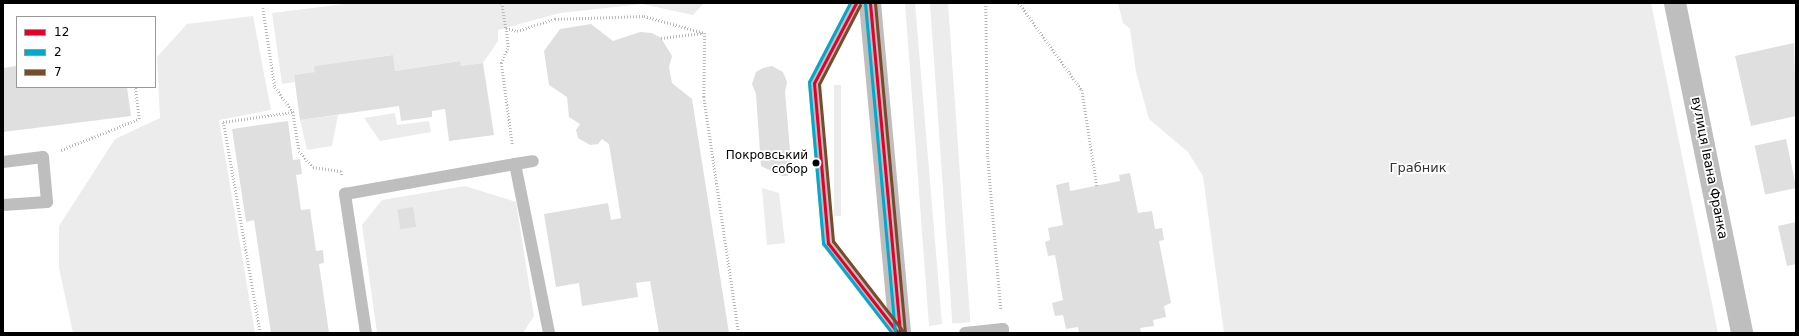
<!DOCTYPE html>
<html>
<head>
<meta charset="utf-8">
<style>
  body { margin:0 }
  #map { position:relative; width:1799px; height:336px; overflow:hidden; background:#fff; font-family:"DejaVu Sans",sans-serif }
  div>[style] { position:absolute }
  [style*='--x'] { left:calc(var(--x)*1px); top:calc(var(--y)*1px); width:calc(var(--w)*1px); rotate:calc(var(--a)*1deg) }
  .green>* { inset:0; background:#ececec; transform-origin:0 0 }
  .building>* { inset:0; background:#dfdfdf; transform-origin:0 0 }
  .path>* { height:2.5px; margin-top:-1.25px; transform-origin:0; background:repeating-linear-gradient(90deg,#b9b9b9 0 1px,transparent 0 3px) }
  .service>* { height:12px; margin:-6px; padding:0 6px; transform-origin:6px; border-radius:6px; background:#bebebe }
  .minor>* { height:22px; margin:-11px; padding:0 11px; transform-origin:11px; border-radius:11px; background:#bebebe }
  .primary>* { height:22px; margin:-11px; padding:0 11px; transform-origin:11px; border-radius:11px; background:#bebebe }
  .bus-1>* { height:3px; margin:-1.5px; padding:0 1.5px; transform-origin:1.5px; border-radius:1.5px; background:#e4002b }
  .bus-2>* { height:3px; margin:-1.5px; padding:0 1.5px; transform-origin:1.5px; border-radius:1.5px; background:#00a9ce }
  .bus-3>* { height:3px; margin:-1.5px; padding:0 1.5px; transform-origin:1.5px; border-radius:1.5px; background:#7a4b2a }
  .dots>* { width:11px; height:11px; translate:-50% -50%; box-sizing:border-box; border:2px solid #fff; border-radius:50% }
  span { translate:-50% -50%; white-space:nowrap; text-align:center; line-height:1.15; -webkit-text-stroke:3.5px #fff; paint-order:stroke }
  .bus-label { font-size:12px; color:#000 }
  .right { translate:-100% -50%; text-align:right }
  .park-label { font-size:13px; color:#333 }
  .street-label { font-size:13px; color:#000 }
  .frame { position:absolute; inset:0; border:4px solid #000; pointer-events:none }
  .legend { position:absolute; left:16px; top:16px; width:140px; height:72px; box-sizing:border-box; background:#fff; border:1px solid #999; margin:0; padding:5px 7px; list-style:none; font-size:12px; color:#000 }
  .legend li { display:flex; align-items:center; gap:8px; height:20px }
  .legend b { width:20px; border:1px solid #999 }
</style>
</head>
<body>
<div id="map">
  <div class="green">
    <div style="clip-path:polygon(353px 3px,704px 3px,693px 15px,642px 4px,560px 13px,498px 30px,498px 41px,483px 63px,461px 66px,459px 61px,395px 71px,392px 55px,315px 66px,315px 72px,294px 75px,295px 82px,282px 84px,272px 13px)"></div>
    <div style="clip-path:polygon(905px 3px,915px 3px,942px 324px,929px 326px)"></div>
    <div style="left:948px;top:3px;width:320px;height:18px;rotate:86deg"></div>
    <div style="clip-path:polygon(1118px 3px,1651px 3px,1718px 333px,1224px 333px,1203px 176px,1188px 152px,1149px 119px,1136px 72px,1130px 29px,1123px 23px)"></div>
    <div style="clip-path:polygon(253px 16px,271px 110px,219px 120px,255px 333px,73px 333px,59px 268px,59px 226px,115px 139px,160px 118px,157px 57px,187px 24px)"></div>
    <div style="left:834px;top:85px;width:7px;height:131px"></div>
    <div style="clip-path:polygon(395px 113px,397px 125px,429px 121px,431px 132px,380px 141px,364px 118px)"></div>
    <div style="clip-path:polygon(338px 115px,332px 146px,307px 150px,300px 120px)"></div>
    <div style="clip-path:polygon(465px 186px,516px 202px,534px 316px,523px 333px,377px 333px,362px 225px,382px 200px)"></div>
    <div style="clip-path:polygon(762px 188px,779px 193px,785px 243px,767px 245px)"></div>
  </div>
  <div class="building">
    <div style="clip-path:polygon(591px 24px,613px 41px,640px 32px,652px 33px,661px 38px,672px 56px,669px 67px,672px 83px,692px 99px,729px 333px,659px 333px,650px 281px,636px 283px,638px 297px,582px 306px,579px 283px,556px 287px,544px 214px,608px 203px,611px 220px,621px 218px,609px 144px,602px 139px,598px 144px,590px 145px,578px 138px,576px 130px,580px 124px,569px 117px,567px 97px,549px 85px,544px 51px,560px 29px)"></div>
    <div style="clip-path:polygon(1794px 43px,1796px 116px,1751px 126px,1735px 56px)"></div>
    <div style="clip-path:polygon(393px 55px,395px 71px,460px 61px,461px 66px,483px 63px,494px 135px,449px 141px,445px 109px,432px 111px,432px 117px,401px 121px,399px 106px,300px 120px,294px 75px,315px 72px,314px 66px)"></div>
    <div style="clip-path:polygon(17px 66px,17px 87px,127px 87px,131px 116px,3px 132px,3px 68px)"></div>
    <div style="clip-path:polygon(772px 66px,783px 72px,787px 82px,785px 92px,792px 173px,787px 176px,782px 176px,761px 166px,756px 94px,752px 84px,756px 72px,763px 68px)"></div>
    <div style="clip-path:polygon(288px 121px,293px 160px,300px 159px,302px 174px,296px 175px,301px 210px,310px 209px,316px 251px,323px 250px,324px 263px,319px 264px,329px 333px,271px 333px,254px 220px,246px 222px,232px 129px)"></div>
    <div style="left:1786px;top:139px;width:50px;height:32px;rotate:78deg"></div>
    <div style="clip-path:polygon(1130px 173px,1138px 213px,1152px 211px,1155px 229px,1162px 228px,1164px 240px,1159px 241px,1171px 303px,1164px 306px,1166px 317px,1153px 320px,1154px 326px,1140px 328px,1141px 333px,1079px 333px,1078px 327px,1066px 329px,1063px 315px,1055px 316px,1052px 303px,1063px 300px,1055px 255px,1048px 256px,1045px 242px,1050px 240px,1048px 228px,1063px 225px,1056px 185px,1069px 182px,1070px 191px,1120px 181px,1119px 175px)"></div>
    <div style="left:413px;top:207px;width:20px;height:16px;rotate:81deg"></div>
    <div style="clip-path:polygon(1796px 222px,1796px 264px,1787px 266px,1778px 226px)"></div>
  </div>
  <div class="path">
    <div style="--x:502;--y:3;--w:25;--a:81"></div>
    <div style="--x:986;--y:3;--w:155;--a:89.3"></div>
    <div style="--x:988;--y:158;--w:153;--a:85.1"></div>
    <div style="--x:1019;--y:3;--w:107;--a:54.1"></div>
    <div style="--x:1082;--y:90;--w:97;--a:81.1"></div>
    <div style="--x:263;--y:8;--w:80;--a:81.4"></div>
    <div style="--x:275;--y:87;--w:31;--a:54"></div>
    <div style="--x:293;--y:112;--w:39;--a:81"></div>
    <div style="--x:299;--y:151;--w:21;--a:49"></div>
    <div style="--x:313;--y:167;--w:28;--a:8"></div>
    <div style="--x:341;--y:171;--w:4;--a:76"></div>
    <div style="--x:661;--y:38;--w:42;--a:-6.8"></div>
    <div style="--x:512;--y:144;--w:82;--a:-97.7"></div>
    <div style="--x:501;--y:63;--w:17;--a:-66"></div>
    <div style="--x:508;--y:47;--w:19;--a:-96"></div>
    <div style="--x:506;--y:28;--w:11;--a:15"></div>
    <div style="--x:517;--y:31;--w:40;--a:-18"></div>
    <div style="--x:555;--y:19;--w:89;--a:-1.9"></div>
    <div style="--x:644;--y:16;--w:63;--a:15.6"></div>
    <div style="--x:705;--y:33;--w:64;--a:90.9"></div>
    <div style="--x:704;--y:97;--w:239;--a:81.6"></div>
    <div style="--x:61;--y:150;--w:84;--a:-21.7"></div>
    <div style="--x:139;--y:119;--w:32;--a:-97"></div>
    <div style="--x:260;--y:333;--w:214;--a:-99.9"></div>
    <div style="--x:223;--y:122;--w:71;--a:-8.1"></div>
  </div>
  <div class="service">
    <div style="--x:856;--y:3;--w:90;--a:117.7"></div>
    <div style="--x:814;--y:83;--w:161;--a:85"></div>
    <div style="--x:828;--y:243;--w:114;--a:52.1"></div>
    <div style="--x:3;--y:162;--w:40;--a:-7.1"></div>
    <div style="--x:43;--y:157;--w:45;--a:84.9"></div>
    <div style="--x:47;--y:202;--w:44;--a:176.1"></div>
    <div style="--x:515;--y:164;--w:18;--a:-9"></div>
    <div style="--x:366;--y:333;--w:141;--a:-98.6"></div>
    <div style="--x:345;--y:194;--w:173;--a:-10"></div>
    <div style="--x:515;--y:164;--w:172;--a:78.6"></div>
    <div style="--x:965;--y:333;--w:38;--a:-6"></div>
    <div style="--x:1003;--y:329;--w:4;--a:90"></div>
  </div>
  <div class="minor">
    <div style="--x:1675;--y:3;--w:337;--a:78.5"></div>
  </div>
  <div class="primary">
    <div style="--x:870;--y:3;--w:331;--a:84.8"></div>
  </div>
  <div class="bus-1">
    <div style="--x:856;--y:3;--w:90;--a:117.7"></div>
    <div style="--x:814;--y:83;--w:161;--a:85"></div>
    <div style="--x:828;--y:243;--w:114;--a:52.1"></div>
    <div style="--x:870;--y:3;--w:331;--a:84.8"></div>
  </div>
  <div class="bus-2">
    <div style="--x:850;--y:3;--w:89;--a:117.4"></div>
    <div style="--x:809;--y:82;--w:162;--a:85"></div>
    <div style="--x:823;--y:243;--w:113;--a:52.5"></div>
    <div style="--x:865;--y:3;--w:331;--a:84.8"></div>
  </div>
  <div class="bus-3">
    <div style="--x:875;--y:3;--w:331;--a:84.8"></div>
    <div style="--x:860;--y:5;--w:89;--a:117.4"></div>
    <div style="--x:819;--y:84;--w:158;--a:84.9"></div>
    <div style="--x:833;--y:241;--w:113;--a:52.2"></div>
  </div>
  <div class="dots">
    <div style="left:816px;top:163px;background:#000"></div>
  </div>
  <div class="bus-label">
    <span class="right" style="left:808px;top:163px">Покровський<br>собор</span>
  </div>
  <div class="park-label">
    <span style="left:1418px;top:168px">Грабник</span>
  </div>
  <div class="street-label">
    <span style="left:1709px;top:168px;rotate:79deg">вулиця Івана Франка</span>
  </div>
  <div class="frame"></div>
  <ul class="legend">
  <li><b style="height:5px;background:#e4002b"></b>12</li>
  <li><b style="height:5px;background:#00a9ce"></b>2</li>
  <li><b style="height:5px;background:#7a4b2a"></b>7</li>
  </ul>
</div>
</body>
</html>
